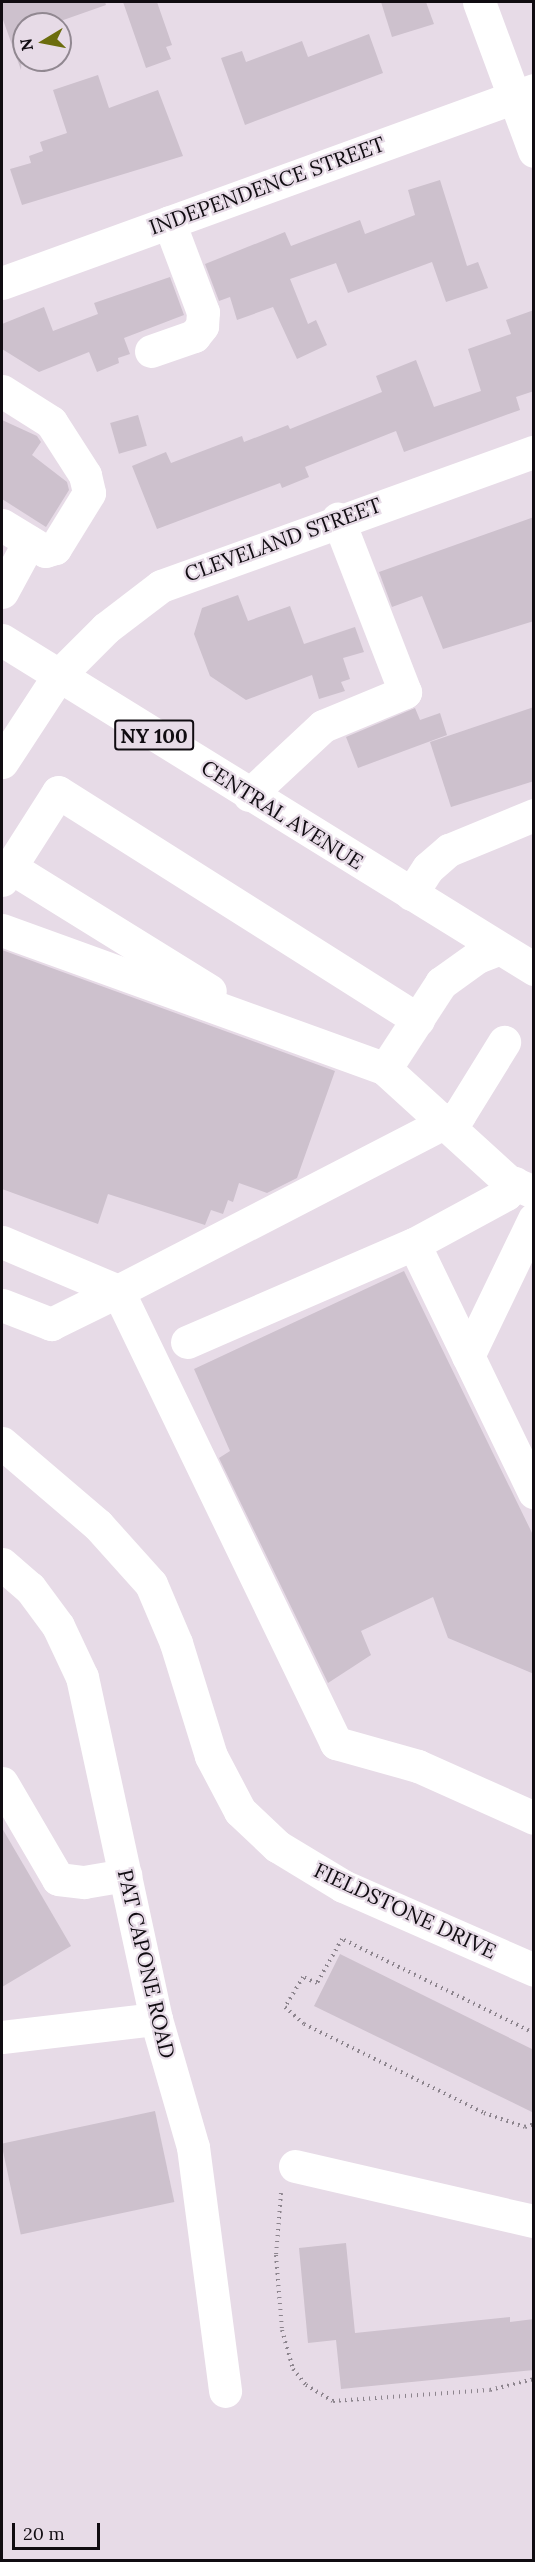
<!DOCTYPE html>
<html>
<head>
<meta charset="utf-8">
<style>
  body { margin:0 }
  #map { position:relative; width:535px; height:2562px; overflow:hidden; background:#e7dbe7; font-family:Lora,serif }
  div>[style] { position:absolute }
  [style*='--x'] { left:calc(var(--x)*1px); top:calc(var(--y)*1px); width:calc(var(--w)*1px); rotate:calc(var(--a)*1deg) }
  .building>* { inset:0; background:#cdc1cd; transform-origin:0 0 }
  .path>* { height:4px; margin-top:-2px; transform-origin:0; background:repeating-linear-gradient(90deg,#8d858e 0 1.5px,transparent 0 6px) }
  .minor>* { height:33px; margin:-16.5px; padding:0 16.5px; transform-origin:16.5px; border-radius:16.5px; background:#fff }
  .major>* { height:33px; margin:-16.5px; padding:0 16.5px; transform-origin:16.5px; border-radius:16.5px; background:#fff }
  span { translate:-50% -50%; white-space:nowrap; text-align:center; line-height:1.15; -webkit-text-stroke:4.5px #e7dbe7; paint-order:stroke }
  .shield-label span { padding:2px 4px; background:#e7dbe7; border:2px solid; border-radius:4px; -webkit-text-stroke-width:0 }
  .shield-label { font-size:20px; color:#100c11; font-weight:700 }
  .street-label { font-size:21px; color:#100c11 }
  .frame { position:absolute; inset:0; border:3px solid #100c11; pointer-events:none }
  .north { position:absolute; left:12px; top:12px; width:60px; height:60px; box-sizing:border-box; background:#e7dbe7; border:2px solid #918891; border-radius:50%; rotate:260deg; font-size:16px; font-weight:700; line-height:24px; text-align:center; color:#100c11 }
  .north::after { content:''; display:block; margin:auto; width:21px; height:27px; background:#6c6d0e; clip-path:polygon(50% 0,100% 100%,50% 72%,0 100%) }
  .scale { position:absolute; left:12px; top:2523px; width:88px; height:27px; box-sizing:border-box; border:3px solid #100c11; border-top:0; padding-left:8px; font-size:18px; line-height:21px; white-space:nowrap; color:#100c11; -webkit-text-stroke:4px #e7dbe7; paint-order:stroke }
</style>
</head>
<body>
<div id="map">
  <div class="building">
    <div style="clip-path:polygon(2px 2px,105px 2px,106px 5px,52px 24px,24px 24px,21px 70px,2px 17px)"></div>
    <div style="clip-path:polygon(123px 2px,157px 2px,172px 45px,166px 47px,171px 59px,146px 68px)"></div>
    <div style="clip-path:polygon(381px 2px,426px 2px,434px 24px,392px 37px)"></div>
    <div style="clip-path:polygon(369px 34px,383px 73px,245px 125px,221px 58px,242px 51px,246px 62px,302px 41px,308px 57px)"></div>
    <div style="clip-path:polygon(98px 75px,109px 108px,158px 90px,183px 156px,22px 205px,10px 169px,31px 163px,29px 156px,43px 151px,40px 142px,67px 133px,53px 90px)"></div>
    <div style="clip-path:polygon(440px 180px,467px 266px,478px 262px,488px 288px,446px 302px,432px 262px,348px 293px,336px 263px,290px 279px,308px 324px,316px 320px,327px 345px,297px 359px,273px 307px,237px 320px,230px 297px,219px 301px,205px 264px,285px 232px,291px 246px,360px 220px,365px 234px,415px 215px,408px 190px)"></div>
    <div style="clip-path:polygon(170px 277px,184px 315px,124px 338px,130px 354px,118px 358px,119px 363px,97px 372px,89px 352px,39px 372px,2px 349px,2px 324px,44px 307px,53px 331px,98px 314px,94px 303px)"></div>
    <div style="clip-path:polygon(534px 310px,534px 391px,516px 397px,520px 410px,404px 452px,396px 431px,305px 467px,309px 477px,282px 488px,280px 483px,157px 529px,132px 466px,166px 452px,171px 463px,242px 436px,244px 442px,288px 425px,290px 429px,382px 392px,376px 376px,416px 360px,434px 407px,481px 391px,468px 349px,511px 334px,506px 320px)"></div>
    <div style="left:138px;top:415px;width:32px;height:29px;rotate:74deg"></div>
    <div style="clip-path:polygon(2px 420px,37px 436px,41px 442px,32px 455px,67px 482px,69px 490px,46px 527px,2px 499px)"></div>
    <div style="clip-path:polygon(534px 517px,534px 621px,443px 649px,422px 596px,392px 607px,379px 572px)"></div>
    <div style="clip-path:polygon(238px 595px,248px 621px,290px 606px,304px 644px,355px 627px,364px 652px,343px 658px,350px 679px,341px 682px,345px 691px,319px 699px,312px 675px,246px 700px,210px 676px,194px 634px,202px 608px)"></div>
    <div style="clip-path:polygon(534px 707px,534px 781px,451px 807px,430px 742px)"></div>
    <div style="clip-path:polygon(415px 708px,420px 720px,440px 713px,447px 735px,358px 768px,346px 737px)"></div>
    <div style="clip-path:polygon(2px 950px,335px 1071px,297px 1178px,267px 1193px,239px 1183px,233px 1202px,228px 1200px,223px 1214px,211px 1210px,205px 1225px,108px 1194px,98px 1224px,2px 1189px)"></div>
    <div style="clip-path:polygon(404px 1271px,534px 1537px,534px 1674px,448px 1638px,433px 1597px,361px 1631px,371px 1655px,328px 1683px,219px 1458px,230px 1451px,194px 1369px)"></div>
    <div style="clip-path:polygon(2px 1828px,71px 1946px,2px 1987px)"></div>
    <div style="clip-path:polygon(340px 1954px,534px 2050px,534px 2113px,314px 2006px)"></div>
    <div style="left:155px;top:2111px;width:93px;height:157px;rotate:78deg"></div>
    <div style="clip-path:polygon(346px 2243px,355px 2333px,510px 2317px,510px 2322px,534px 2319px,534px 2370px,341px 2389px,336px 2340px,308px 2343px,299px 2248px)"></div>
  </div>
  <div class="path">
    <div style="--x:534;--y:2033;--w:214;--a:-153.9"></div>
    <div style="--x:342;--y:1939;--w:51;--a:119.6"></div>
    <div style="--x:317;--y:1983;--w:15;--a:-157"></div>
    <div style="--x:303;--y:1977;--w:35;--a:121"></div>
    <div style="--x:285;--y:2007;--w:25;--a:42"></div>
    <div style="--x:304;--y:2024;--w:201;--a:26.3"></div>
    <div style="--x:484;--y:2113;--w:43;--a:18.9"></div>
    <div style="--x:525;--y:2127;--w:9;--a:-18"></div>
    <div style="--x:281;--y:2193;--w:62;--a:94.6"></div>
    <div style="--x:276;--y:2255;--w:75;--a:85.4"></div>
    <div style="--x:282;--y:2330;--w:41;--a:74.2"></div>
    <div style="--x:293;--y:2369;--w:21;--a:51"></div>
    <div style="--x:306;--y:2385;--w:31;--a:31"></div>
    <div style="--x:333;--y:2401;--w:157;--a:-4"></div>
    <div style="--x:490;--y:2390;--w:45;--a:-14"></div>
  </div>
  <div class="minor">
    <div style="--x:479;--y:2;--w:159;--a:69.7"></div>
    <div style="--x:2;--y:283;--w:566;--a:-19.94"></div>
    <div style="--x:151;--y:351;--w:46;--a:-19.2"></div>
    <div style="--x:194;--y:336;--w:13;--a:-51"></div>
    <div style="--x:202;--y:326;--w:14;--a:-86"></div>
    <div style="--x:203;--y:312;--w:96;--a:-110.7"></div>
    <div style="--x:2;--y:391;--w:58;--a:32.3"></div>
    <div style="--x:51;--y:422;--w:63;--a:57.3"></div>
    <div style="--x:85;--y:475;--w:18;--a:77"></div>
    <div style="--x:89;--y:493;--w:65;--a:121.7"></div>
    <div style="--x:55;--y:548;--w:10;--a:163"></div>
    <div style="--x:45;--y:551;--w:50;--a:-148.8"></div>
    <div style="--x:2;--y:592;--w:57;--a:-61.6"></div>
    <div style="--x:2;--y:762;--w:104;--a:-56.8"></div>
    <div style="--x:59;--y:675;--w:66;--a:-45"></div>
    <div style="--x:106;--y:628;--w:69;--a:-37.4"></div>
    <div style="--x:161;--y:586;--w:396;--a:-19.8"></div>
    <div style="--x:249;--y:795;--w:101;--a:-43"></div>
    <div style="--x:323;--y:726;--w:89;--a:-22.5"></div>
    <div style="--x:405;--y:692;--w:186;--a:-111.2"></div>
    <div style="--x:10;--y:867;--w:235;--a:31.8"></div>
    <div style="--x:2;--y:880;--w:104;--a:-57.5"></div>
    <div style="--x:58;--y:792;--w:426;--a:32.3"></div>
    <div style="--x:411;--y:894;--w:31;--a:-57"></div>
    <div style="--x:428;--y:868;--w:28;--a:-41"></div>
    <div style="--x:449;--y:850;--w:92;--a:-22.4"></div>
    <div style="--x:2;--y:930;--w:407;--a:19.9"></div>
    <div style="--x:385;--y:1069;--w:166;--a:42.3"></div>
    <div style="--x:508;--y:1181;--w:28;--a:23"></div>
    <div style="--x:385;--y:1069;--w:103;--a:-56.9"></div>
    <div style="--x:441;--y:983;--w:44;--a:-35.8"></div>
    <div style="--x:477;--y:957;--w:22;--a:-21"></div>
    <div style="--x:2;--y:1242;--w:126;--a:22.9"></div>
    <div style="--x:118;--y:1291;--w:384;--a:-27.3"></div>
    <div style="--x:459;--y:1115;--w:86;--a:-58.3"></div>
    <div style="--x:414;--y:1244;--w:276;--a:64.2"></div>
    <div style="--x:2;--y:1305;--w:53;--a:21.2"></div>
    <div style="--x:51;--y:1324;--w:75;--a:-26.2"></div>
    <div style="--x:118;--y:1291;--w:502;--a:64.25"></div>
    <div style="--x:336;--y:1743;--w:85;--a:15.7"></div>
    <div style="--x:418;--y:1766;--w:127;--a:24.1"></div>
    <div style="--x:187;--y:1342;--w:247;--a:-23.4"></div>
    <div style="--x:414;--y:1244;--w:105;--a:-28.5"></div>
    <div style="--x:506;--y:1194;--w:14;--a:-54"></div>
    <div style="--x:468;--y:1356;--w:152;--a:-64.3"></div>
    <div style="--x:2;--y:1443;--w:126;--a:40.5"></div>
    <div style="--x:98;--y:1525;--w:79;--a:48.1"></div>
    <div style="--x:151;--y:1584;--w:64;--a:67"></div>
    <div style="--x:176;--y:1643;--w:118;--a:72.8"></div>
    <div style="--x:211;--y:1756;--w:62;--a:62.2"></div>
    <div style="--x:240;--y:1811;--w:51;--a:43.4"></div>
    <div style="--x:277;--y:1846;--w:77;--a:31.2"></div>
    <div style="--x:343;--y:1886;--w:209;--a:23.7"></div>
    <div style="--x:2;--y:1564;--w:37;--a:41"></div>
    <div style="--x:30;--y:1588;--w:47;--a:53.6"></div>
    <div style="--x:58;--y:1626;--w:56;--a:64.8"></div>
    <div style="--x:82;--y:1677;--w:350;--a:77.8"></div>
    <div style="--x:156;--y:2019;--w:133;--a:73.9"></div>
    <div style="--x:193;--y:2147;--w:246;--a:82.5"></div>
    <div style="--x:2;--y:1783;--w:111;--a:59.7"></div>
    <div style="--x:58;--y:1879;--w:26;--a:7"></div>
    <div style="--x:84;--y:1882;--w:42;--a:-9.7"></div>
    <div style="--x:2;--y:2037;--w:155;--a:-6.7"></div>
    <div style="--x:295;--y:2166;--w:245;--a:13"></div>
  </div>
  <div class="major">
    <div style="--x:2;--y:640;--w:626;--a:31.73"></div>
  </div>
  <div class="shield-label">
    <span style="left:154px;top:735px">NY 100</span>
  </div>
  <div class="street-label">
    <span style="left:267px;top:186px;rotate:-20deg">INDEPENDENCE STREET</span>
    <span style="left:283px;top:540px;rotate:-20deg">CLEVELAND STREET</span>
    <span style="left:282px;top:815px;rotate:32deg">CENTRAL AVENUE</span>
    <span style="left:405px;top:1911px;rotate:25deg">FIELDSTONE DRIVE</span>
    <span style="left:146px;top:1964px;rotate:77deg">PAT CAPONE ROAD</span>
  </div>
  <div class="frame"></div>
  <div class="north">N</div>
  <div class="scale">20 m</div>
</div>
</body>
</html>
